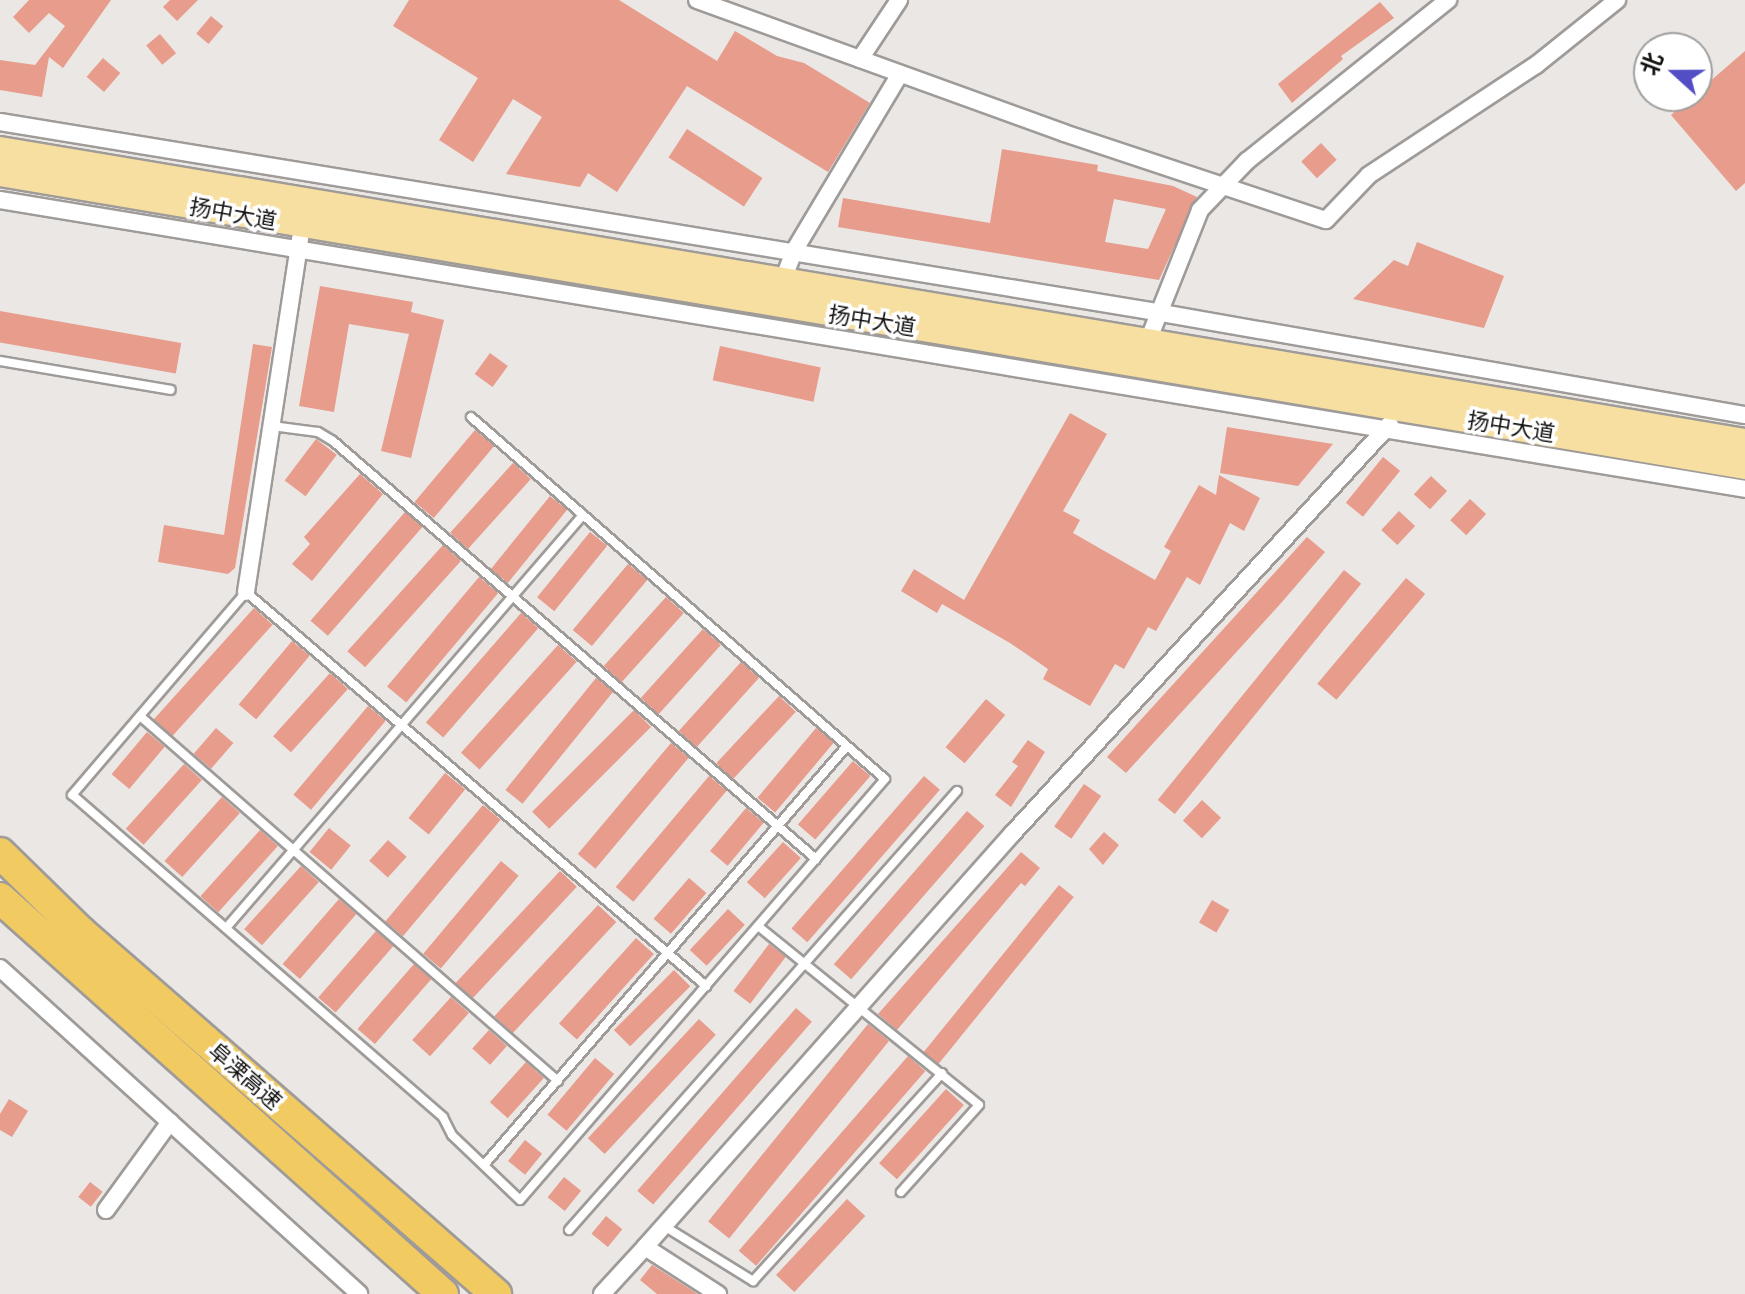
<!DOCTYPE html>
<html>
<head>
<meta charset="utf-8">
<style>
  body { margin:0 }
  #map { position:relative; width:1745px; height:1294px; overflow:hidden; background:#eae7e5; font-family:"DejaVu Sans","Noto Sans SC",sans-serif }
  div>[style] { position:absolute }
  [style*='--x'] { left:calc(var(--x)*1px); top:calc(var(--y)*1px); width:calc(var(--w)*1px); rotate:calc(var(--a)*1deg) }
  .building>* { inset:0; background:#e79c8c; transform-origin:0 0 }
  .roads { filter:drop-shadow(2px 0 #9e9b99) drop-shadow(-2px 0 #9e9b99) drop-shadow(0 2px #9e9b99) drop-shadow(0 -2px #9e9b99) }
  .lane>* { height:8px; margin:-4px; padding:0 4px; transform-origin:4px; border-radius:4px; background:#fff }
  .street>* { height:16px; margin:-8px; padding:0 8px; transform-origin:8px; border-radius:8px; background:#fff }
  .primary>* { height:26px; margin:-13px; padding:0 13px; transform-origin:13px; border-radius:13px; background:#f7dfa1 }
  .highway>* { height:30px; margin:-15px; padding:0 15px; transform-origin:15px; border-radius:15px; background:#f1ca62 }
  span { translate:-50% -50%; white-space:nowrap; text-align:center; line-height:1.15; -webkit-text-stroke:7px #fff; paint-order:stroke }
  .street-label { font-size:22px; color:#121110 }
  .north { position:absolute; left:1633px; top:32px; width:80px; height:80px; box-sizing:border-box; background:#fff; border:2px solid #a0a09f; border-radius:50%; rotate:291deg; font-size:22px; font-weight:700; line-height:32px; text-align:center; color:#121110 }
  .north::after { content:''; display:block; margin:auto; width:28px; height:36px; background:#544ec5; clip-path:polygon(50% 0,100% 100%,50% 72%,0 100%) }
</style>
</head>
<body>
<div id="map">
  <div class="building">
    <div style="clip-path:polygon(29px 0,111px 0,63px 68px,49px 57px,42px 97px,0 90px,0 60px,35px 65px,65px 26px,49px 13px,29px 33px,13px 17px)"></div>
    <div style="clip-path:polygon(170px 0,198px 0,177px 21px,163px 7px)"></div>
    <div style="clip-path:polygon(409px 0,619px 0,717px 61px,735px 31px,777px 56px,804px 63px,870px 103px,828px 172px,687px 86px,617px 192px,588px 173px,580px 187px,506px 174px,542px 117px,513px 99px,473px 162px,439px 140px,478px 78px,393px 26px)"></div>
    <div style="clip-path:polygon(1380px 2px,1394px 18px,1341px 56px,1343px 59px,1292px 103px,1278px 84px)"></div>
    <div style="left:211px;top:16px;width:16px;height:23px;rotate:40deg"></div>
    <div style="left:160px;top:34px;width:25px;height:18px;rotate:50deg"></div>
    <div style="clip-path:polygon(1745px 51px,1745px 183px,1736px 191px,1671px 115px)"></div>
    <div style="left:103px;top:58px;width:23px;height:25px;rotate:41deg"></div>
    <div style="left:687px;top:129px;width:90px;height:34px;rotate:33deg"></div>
    <div style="left:1321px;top:143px;width:23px;height:27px;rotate:47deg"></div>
    <div style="clip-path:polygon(evenodd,1002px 149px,1098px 165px,1097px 171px,1173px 186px,1197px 197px,1159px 280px,838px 227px,843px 198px,990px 223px,1002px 149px,1114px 199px,1166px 209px,1148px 249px,1105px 242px,1114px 199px)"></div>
    <div style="clip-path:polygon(1417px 242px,1504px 276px,1484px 328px,1353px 299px,1394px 260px,1408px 266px)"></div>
    <div style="clip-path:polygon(320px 286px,413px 302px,411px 312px,444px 320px,411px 458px,381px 451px,409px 334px,349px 324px,334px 412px,299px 406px)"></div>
    <div style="left:0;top:311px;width:184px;height:31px;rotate:10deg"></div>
    <div style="clip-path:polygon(253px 344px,272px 347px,235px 568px,228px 574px,158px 562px,164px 525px,224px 535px)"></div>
    <div style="left:720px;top:346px;width:103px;height:35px;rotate:12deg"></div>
    <div style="left:490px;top:353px;width:22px;height:26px;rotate:36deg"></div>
    <div style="clip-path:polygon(1070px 413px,1107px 434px,1063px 511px,1080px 520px,1073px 533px,1155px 580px,1171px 551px,1164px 547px,1199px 485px,1216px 495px,1219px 475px,1260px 498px,1244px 531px,1230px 523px,1200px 585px,1187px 577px,1156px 631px,1148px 627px,1124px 669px,1115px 664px,1090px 706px,1043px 679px,1048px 669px,1010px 643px,942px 604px,937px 613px,901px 591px,914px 569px,964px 600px)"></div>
    <div style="clip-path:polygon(1227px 427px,1333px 444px,1298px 486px,1220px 473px)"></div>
    <div style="left:475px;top:430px;width:25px;height:94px;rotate:40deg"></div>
    <div style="left:316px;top:439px;width:26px;height:52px;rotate:37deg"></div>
    <div style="left:1383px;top:457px;width:22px;height:59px;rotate:39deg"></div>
    <div style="left:513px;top:463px;width:24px;height:94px;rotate:42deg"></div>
    <div style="clip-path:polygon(360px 474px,383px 494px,312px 581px,292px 564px,310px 544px,304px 537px)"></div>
    <div style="left:1431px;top:476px;width:22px;height:25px;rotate:43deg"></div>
    <div style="left:550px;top:496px;width:22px;height:94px;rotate:39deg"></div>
    <div style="left:1470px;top:499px;width:22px;height:29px;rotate:43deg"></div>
    <div style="left:1399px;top:511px;width:22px;height:26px;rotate:43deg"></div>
    <div style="left:405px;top:512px;width:23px;height:144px;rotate:41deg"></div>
    <div style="left:590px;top:532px;width:22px;height:84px;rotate:39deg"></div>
    <div style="clip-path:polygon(1307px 537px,1325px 552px,1282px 602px,1126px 773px,1107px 757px)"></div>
    <div style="left:443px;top:545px;width:24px;height:143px;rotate:42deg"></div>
    <div style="left:628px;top:564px;width:25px;height:86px;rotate:40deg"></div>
    <div style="left:1344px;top:570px;width:22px;height:296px;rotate:39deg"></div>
    <div style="left:479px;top:577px;width:25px;height:143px;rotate:40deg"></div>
    <div style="left:1406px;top:578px;width:25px;height:138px;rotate:40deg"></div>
    <div style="left:666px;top:597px;width:24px;height:93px;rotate:42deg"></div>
    <div style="left:254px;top:608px;width:25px;height:150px;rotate:42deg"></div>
    <div style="left:521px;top:613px;width:23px;height:145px;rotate:41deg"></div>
    <div style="left:703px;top:629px;width:24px;height:93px;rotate:42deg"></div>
    <div style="left:292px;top:641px;width:23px;height:83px;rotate:40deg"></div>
    <div style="left:558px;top:645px;width:25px;height:145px;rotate:42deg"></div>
    <div style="left:741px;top:662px;width:24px;height:93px;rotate:42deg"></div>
    <div style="left:330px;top:673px;width:24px;height:85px;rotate:42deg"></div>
    <div style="left:596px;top:678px;width:22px;height:144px;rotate:39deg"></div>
    <div style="left:779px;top:696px;width:23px;height:92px;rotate:43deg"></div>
    <div style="left:986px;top:699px;width:25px;height:63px;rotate:40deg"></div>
    <div style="left:368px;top:706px;width:23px;height:116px;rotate:40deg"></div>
    <div style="left:634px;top:710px;width:24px;height:144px;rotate:45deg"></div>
    <div style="left:216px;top:728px;width:23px;height:34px;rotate:41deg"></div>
    <div style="left:816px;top:728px;width:23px;height:91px;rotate:40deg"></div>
    <div style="left:147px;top:732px;width:23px;height:55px;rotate:40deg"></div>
    <div style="clip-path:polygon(1028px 740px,1045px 752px,1011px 807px,995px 795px,1018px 766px,1012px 762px)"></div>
    <div style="left:671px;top:743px;width:23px;height:145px;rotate:40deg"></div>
    <div style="left:853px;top:761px;width:23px;height:84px;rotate:41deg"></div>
    <div style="left:184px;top:764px;width:24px;height:87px;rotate:42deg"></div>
    <div style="left:445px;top:773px;width:26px;height:58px;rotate:39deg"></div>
    <div style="left:709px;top:776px;width:23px;height:145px;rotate:40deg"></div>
    <div style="left:924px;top:776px;width:21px;height:202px;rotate:41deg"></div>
    <div style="left:1084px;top:784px;width:21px;height:52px;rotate:35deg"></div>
    <div style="left:222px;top:797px;width:24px;height:86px;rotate:42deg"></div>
    <div style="left:1202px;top:800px;width:26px;height:28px;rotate:43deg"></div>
    <div style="left:483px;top:805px;width:23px;height:152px;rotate:40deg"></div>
    <div style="left:746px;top:808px;width:23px;height:56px;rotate:40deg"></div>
    <div style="left:967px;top:811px;width:23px;height:203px;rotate:41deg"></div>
    <div style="left:329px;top:828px;width:28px;height:31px;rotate:39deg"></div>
    <div style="left:260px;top:830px;width:24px;height:89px;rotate:42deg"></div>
    <div style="clip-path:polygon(1104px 832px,1119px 845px,1103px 865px,1089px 849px)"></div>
    <div style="left:388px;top:840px;width:25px;height:28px;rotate:42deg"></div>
    <div style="left:783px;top:842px;width:24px;height:54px;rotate:42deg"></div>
    <div style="clip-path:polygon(1021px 852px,1040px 868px,1025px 886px,1021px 883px,897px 1030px,878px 1014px)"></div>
    <div style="left:501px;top:861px;width:23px;height:121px;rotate:40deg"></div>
    <div style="left:301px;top:866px;width:24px;height:85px;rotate:42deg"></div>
    <div style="left:560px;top:871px;width:23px;height:153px;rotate:43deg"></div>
    <div style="left:689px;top:878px;width:23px;height:54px;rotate:41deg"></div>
    <div style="left:1059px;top:885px;width:19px;height:215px;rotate:39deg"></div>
    <div style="left:339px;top:899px;width:23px;height:86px;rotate:41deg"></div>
    <div style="left:1212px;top:900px;width:20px;height:26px;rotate:30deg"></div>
    <div style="left:598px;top:905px;width:25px;height:152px;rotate:43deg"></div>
    <div style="left:728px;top:909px;width:23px;height:56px;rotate:43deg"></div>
    <div style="left:376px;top:931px;width:23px;height:88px;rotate:41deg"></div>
    <div style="left:636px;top:938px;width:24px;height:115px;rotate:42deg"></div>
    <div style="left:769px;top:944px;width:21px;height:59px;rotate:37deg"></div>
    <div style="left:414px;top:964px;width:23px;height:86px;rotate:41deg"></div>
    <div style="left:674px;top:970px;width:23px;height:85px;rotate:45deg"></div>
    <div style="left:451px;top:997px;width:24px;height:58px;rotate:42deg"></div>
    <div style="left:796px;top:1008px;width:21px;height:242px;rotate:41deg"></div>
    <div style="left:699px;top:1019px;width:23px;height:163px;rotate:43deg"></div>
    <div style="left:868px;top:1024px;width:27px;height:254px;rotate:39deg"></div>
    <div style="left:489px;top:1030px;width:24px;height:25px;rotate:42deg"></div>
    <div style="left:908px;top:1056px;width:23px;height:258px;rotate:41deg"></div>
    <div style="left:595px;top:1058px;width:25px;height:74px;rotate:40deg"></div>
    <div style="left:526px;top:1062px;width:24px;height:54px;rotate:42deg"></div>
    <div style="left:946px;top:1089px;width:24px;height:100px;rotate:42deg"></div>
    <div style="clip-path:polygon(9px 1099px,28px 1111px,12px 1137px,0 1130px,0 1114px)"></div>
    <div style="left:525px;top:1140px;width:22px;height:27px;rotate:39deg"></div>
    <div style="left:564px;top:1177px;width:22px;height:26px;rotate:39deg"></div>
    <div style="left:90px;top:1182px;width:16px;height:19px;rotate:38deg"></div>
    <div style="left:847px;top:1199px;width:25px;height:104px;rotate:43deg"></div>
    <div style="left:606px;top:1216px;width:21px;height:23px;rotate:39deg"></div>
    <div style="clip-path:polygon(652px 1265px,693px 1291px,697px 1294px,657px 1294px,640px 1280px)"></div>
  </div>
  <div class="roads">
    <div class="lane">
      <div style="--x:0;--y:361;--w:173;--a:9.6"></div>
      <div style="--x:471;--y:417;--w:550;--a:41.17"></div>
      <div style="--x:885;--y:779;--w:557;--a:130.92"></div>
      <div style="--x:520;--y:1200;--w:94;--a:-136.3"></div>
      <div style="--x:452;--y:1135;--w:20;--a:-117"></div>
      <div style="--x:443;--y:1117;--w:491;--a:-139"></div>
      <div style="--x:72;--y:795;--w:267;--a:-49.4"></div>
      <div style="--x:246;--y:592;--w:606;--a:40.58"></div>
      <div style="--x:272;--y:426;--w:46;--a:7.4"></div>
      <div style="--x:318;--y:432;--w:17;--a:31"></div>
      <div style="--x:333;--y:441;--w:639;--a:40.87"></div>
      <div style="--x:140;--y:716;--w:555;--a:41.13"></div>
      <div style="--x:758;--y:926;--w:284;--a:39"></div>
      <div style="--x:979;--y:1105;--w:117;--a:131.9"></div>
      <div style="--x:226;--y:928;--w:546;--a:-49.16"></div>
      <div style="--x:484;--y:1165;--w:554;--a:-49.1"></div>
      <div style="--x:664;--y:1226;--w:105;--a:31.7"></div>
      <div style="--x:753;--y:1281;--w:281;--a:-47.7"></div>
      <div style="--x:569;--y:1230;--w:586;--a:-48.53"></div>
    </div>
    <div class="street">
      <div style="--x:697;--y:0;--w:390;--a:19.9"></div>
      <div style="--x:1064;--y:133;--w:276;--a:18.4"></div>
      <div style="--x:1326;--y:220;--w:62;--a:-46.3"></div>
      <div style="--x:1369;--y:175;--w:200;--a:-33.4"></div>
      <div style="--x:1536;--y:65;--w:104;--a:-38.7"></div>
      <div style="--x:860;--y:59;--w:71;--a:-56.5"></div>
      <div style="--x:0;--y:122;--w:1172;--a:9.33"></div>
      <div style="--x:1156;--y:312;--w:598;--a:9.92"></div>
      <div style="--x:0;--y:200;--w:1769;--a:9.4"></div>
      <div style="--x:783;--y:280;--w:31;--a:-69"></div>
      <div style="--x:794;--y:251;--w:206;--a:-59.1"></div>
      <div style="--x:1148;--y:341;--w:141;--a:-68.3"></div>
      <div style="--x:1200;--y:210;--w:68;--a:-46.2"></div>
      <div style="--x:1247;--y:161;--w:258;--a:-38.7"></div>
      <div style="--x:246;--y:592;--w:358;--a:-81.3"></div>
      <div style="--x:0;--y:968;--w:485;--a:42.2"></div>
      <div style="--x:106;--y:1210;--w:109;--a:-54"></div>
      <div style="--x:645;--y:1247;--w:554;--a:-48.37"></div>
      <div style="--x:1013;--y:833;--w:556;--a:-47.33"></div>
      <div style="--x:602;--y:1294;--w:64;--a:-47.5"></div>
      <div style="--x:645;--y:1247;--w:87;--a:32.8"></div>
    </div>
    <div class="primary">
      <div style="--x:0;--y:150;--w:1769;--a:9.5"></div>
      <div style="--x:0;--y:173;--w:1769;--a:9.53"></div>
    </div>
    <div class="highway">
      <div style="--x:0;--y:853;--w:113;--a:44.3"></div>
      <div style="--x:81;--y:932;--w:551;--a:41.1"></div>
      <div style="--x:0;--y:898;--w:594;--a:41.79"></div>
    </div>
  </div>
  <div class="street-label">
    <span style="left:233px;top:214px;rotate:10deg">扬中大道</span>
    <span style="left:872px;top:321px;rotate:9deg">扬中大道</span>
    <span style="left:1511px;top:427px;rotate:9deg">扬中大道</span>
    <span style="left:245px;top:1076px;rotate:41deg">阜溧高速</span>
  </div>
  <div class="north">北</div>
</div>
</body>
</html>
